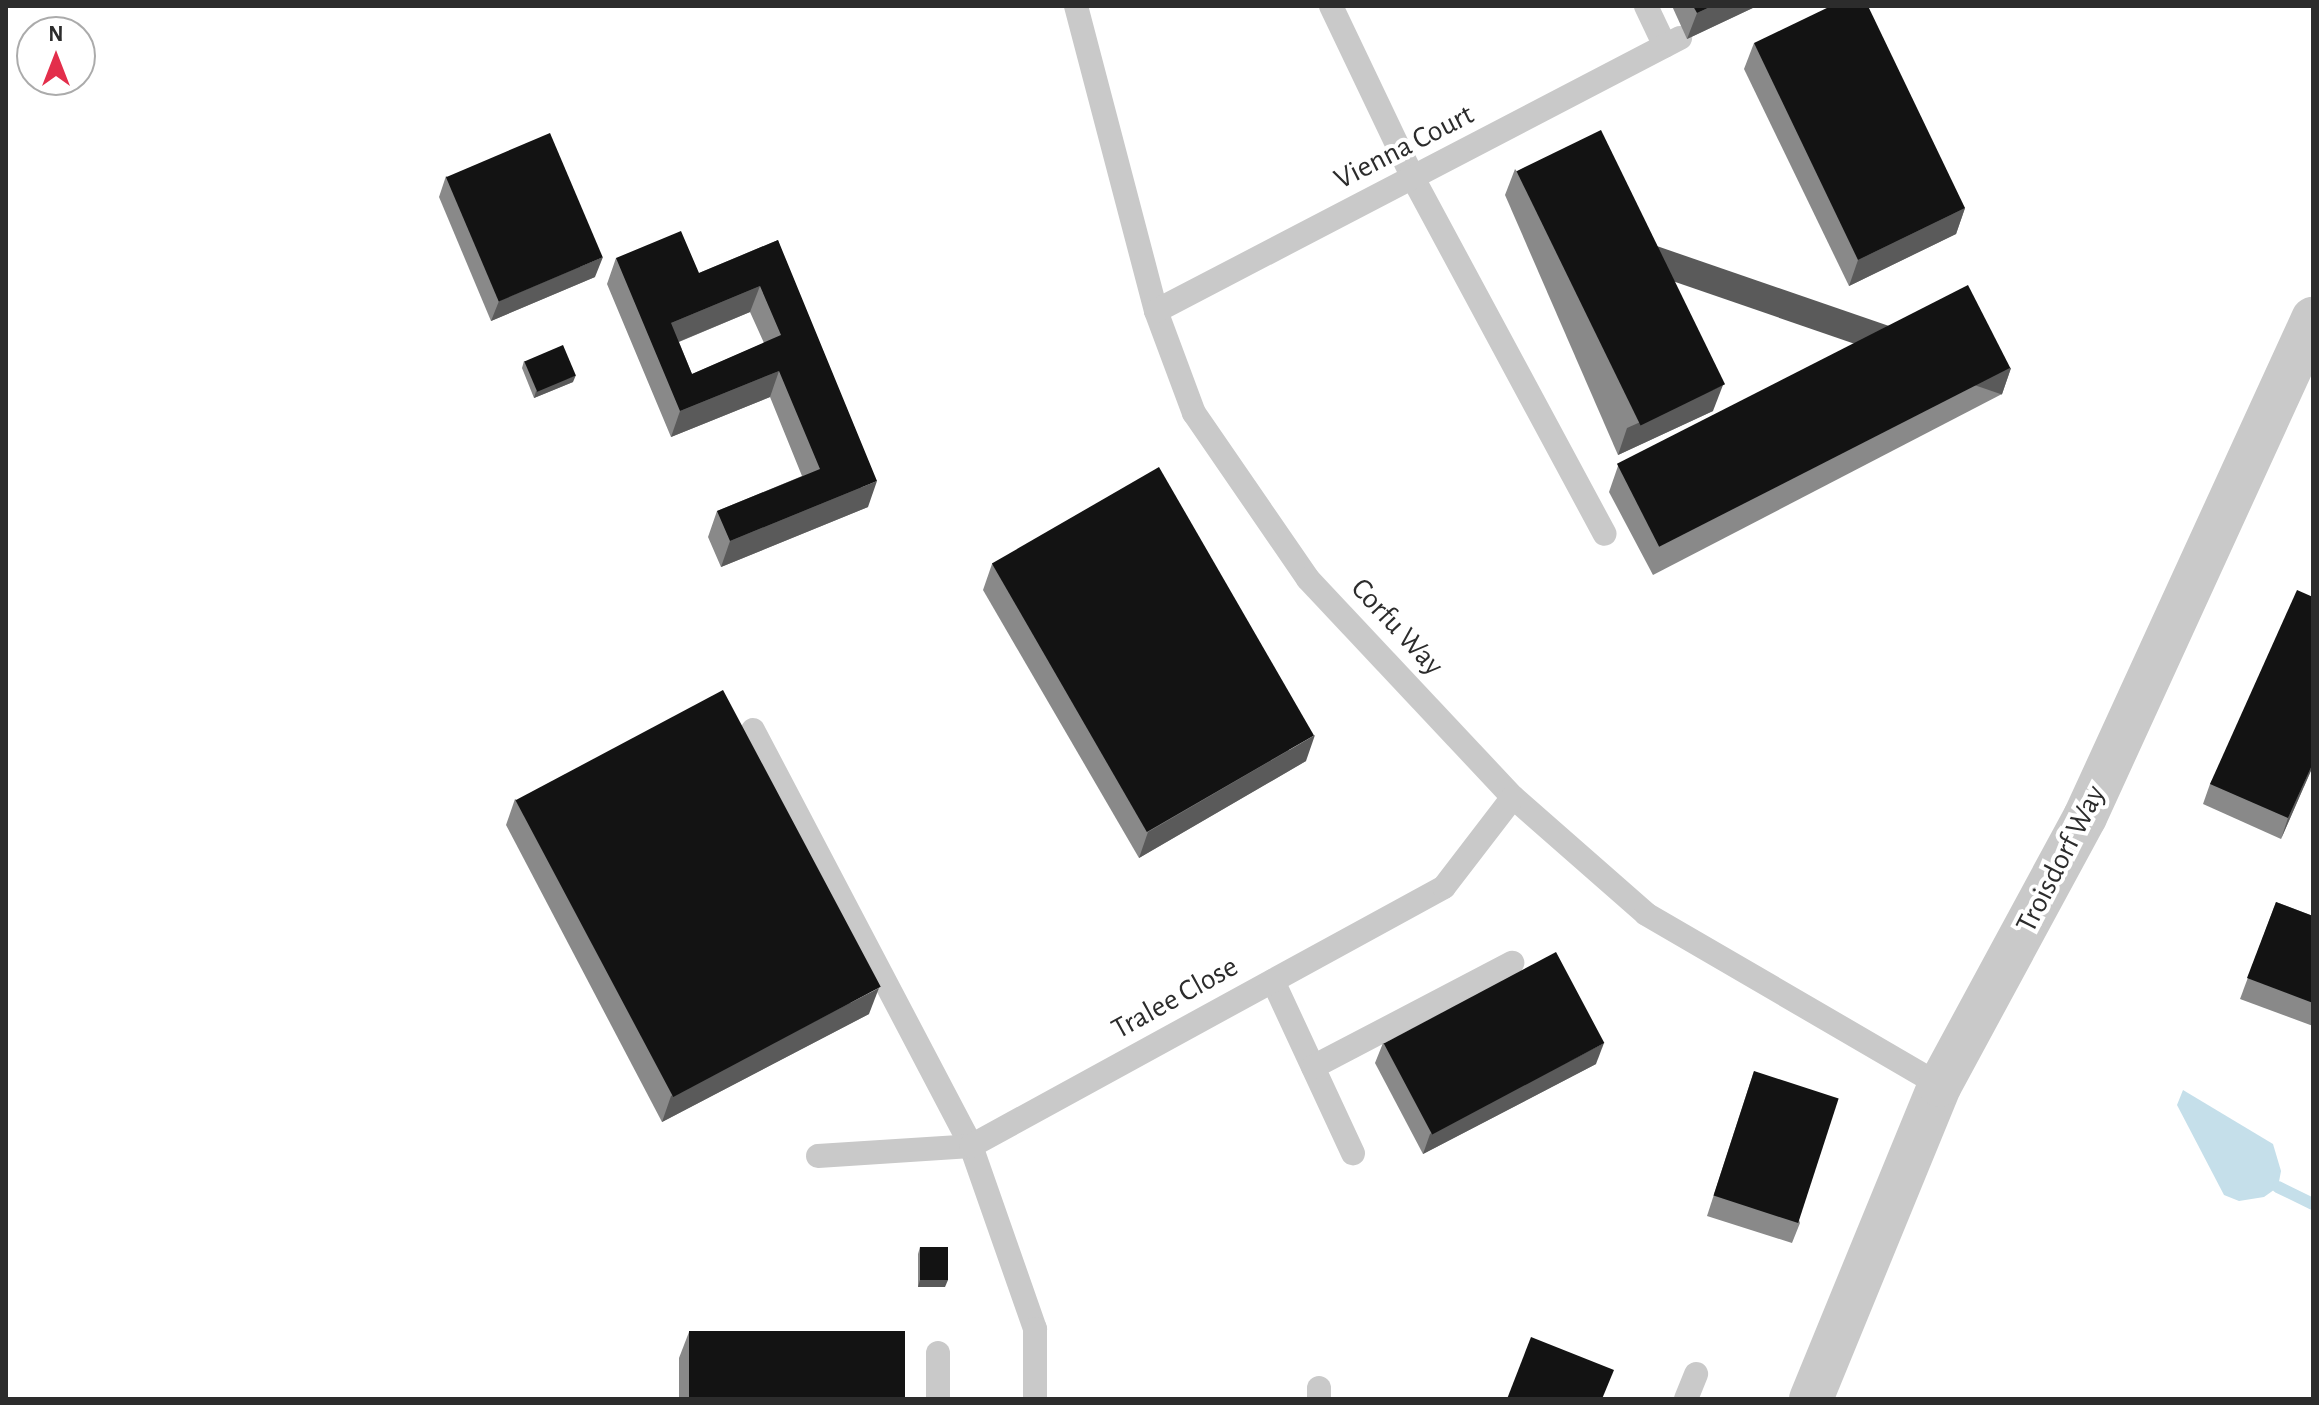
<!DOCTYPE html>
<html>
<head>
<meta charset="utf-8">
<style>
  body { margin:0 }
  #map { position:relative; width:2319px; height:1405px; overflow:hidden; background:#fff; font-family:"Alegreya Sans",sans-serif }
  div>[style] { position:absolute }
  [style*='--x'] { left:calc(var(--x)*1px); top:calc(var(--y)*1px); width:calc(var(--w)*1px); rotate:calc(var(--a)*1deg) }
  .water>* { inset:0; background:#c5dfea }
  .stream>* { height:12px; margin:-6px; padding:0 6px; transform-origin:6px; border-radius:6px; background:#c5dfea }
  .lane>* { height:24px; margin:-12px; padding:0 12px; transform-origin:12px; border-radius:12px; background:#c9c9c9 }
  .street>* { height:44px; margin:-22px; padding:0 22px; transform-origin:22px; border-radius:22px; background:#c9c9c9 }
  .wall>* { inset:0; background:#898989 }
  .shaded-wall>* { inset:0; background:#5a5a5a; transform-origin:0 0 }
  .building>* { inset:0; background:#131313; transform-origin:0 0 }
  span { translate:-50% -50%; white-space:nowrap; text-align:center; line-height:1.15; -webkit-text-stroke:8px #fff; paint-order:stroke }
  .street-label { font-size:30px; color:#2c2c2c }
  .frame { position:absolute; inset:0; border:8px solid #2c2c2c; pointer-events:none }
  .north { position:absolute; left:16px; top:16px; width:80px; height:80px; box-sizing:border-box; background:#fff; border:2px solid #ababab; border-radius:50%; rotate:0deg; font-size:22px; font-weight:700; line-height:32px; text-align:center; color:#2c2c2c }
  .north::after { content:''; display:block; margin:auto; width:28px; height:36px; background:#e32e4b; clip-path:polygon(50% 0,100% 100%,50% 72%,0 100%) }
</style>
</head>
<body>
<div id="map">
  <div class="water">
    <div style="clip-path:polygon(2183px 1090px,2273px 1144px,2281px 1171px,2278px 1187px,2264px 1197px,2239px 1201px,2224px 1195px,2177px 1105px)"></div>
  </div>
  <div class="stream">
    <div style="--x:2278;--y:1187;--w:39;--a:26"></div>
  </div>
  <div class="lane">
    <div style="--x:1076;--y:6;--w:315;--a:75.3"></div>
    <div style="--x:1156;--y:311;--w:109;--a:69.6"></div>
    <div style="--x:1194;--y:413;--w:201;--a:55.5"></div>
    <div style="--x:1308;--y:579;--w:299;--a:46.8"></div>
    <div style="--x:1513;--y:797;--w:177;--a:41.3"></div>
    <div style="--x:1646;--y:914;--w:340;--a:30.2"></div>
    <div style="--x:1331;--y:6;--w:191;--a:64.5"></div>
    <div style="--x:1413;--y:178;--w:404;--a:61.7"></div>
    <div style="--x:1646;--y:6;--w:44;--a:64.6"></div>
    <div style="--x:1156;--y:311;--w:591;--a:-27.52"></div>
    <div style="--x:753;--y:730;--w:470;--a:62.3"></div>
    <div style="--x:971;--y:1146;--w:194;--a:70.7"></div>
    <div style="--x:1035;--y:1329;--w:70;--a:90"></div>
    <div style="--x:1273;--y:981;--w:190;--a:65.1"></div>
    <div style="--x:1313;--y:1067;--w:225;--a:-27.6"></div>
    <div style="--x:818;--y:1156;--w:153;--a:-3.7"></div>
    <div style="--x:971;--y:1146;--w:539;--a:-28.7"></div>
    <div style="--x:1444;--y:887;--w:113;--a:-52.5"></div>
    <div style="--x:1319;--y:1388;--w:11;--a:90"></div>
    <div style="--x:938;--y:1399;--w:46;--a:-90"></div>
    <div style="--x:1686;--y:1399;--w:27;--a:-68"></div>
  </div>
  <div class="street">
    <div style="--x:1811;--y:1399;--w:339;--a:-67.7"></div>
    <div style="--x:1940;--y:1085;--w:305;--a:-61.6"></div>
    <div style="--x:2085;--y:817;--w:548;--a:-65.4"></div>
  </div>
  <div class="wall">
    <div style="clip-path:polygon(1672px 6px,1757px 6px,1687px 39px)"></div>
    <div style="clip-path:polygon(1754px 43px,1965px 208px,1956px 234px,1849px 286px,1744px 69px)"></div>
    <div style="clip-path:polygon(1515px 169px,1713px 411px,1618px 455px,1505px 195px)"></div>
    <div style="clip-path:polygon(446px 176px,595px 277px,491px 321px,439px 197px)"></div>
    <div style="clip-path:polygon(evenodd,778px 240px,868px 507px,721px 567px,708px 537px,717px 511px,802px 476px,770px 397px,671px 437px,607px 284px,616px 258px,699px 273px,778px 240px,750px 312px,764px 343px,692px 374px,679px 342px,750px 312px)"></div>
    <div style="clip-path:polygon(524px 361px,573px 382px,534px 398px,522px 368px)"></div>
    <div style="clip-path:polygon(2011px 368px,2002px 394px,1653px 575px,1609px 492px,1618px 466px)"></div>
    <div style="clip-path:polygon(992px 564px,1306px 761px,1139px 858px,983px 590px)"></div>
    <div style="clip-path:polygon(2313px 597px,2313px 766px,2281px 839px,2203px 804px,2210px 784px)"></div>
    <div style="clip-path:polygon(515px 799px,869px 1014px,662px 1122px,506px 825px)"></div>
    <div style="clip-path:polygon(2276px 902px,2313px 916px,2313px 1026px,2240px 999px)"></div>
    <div style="clip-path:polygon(1383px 1043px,1596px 1064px,1423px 1154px,1375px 1063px)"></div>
    <div style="clip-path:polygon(1754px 1071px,1800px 1223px,1792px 1243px,1707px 1216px)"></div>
    <div style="clip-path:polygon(920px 1247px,945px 1287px,918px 1287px,918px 1254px)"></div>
    <div style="clip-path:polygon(689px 1332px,905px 1399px,679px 1399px,679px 1358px)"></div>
  </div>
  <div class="shaded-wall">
    <div style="clip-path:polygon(1712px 6px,1757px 6px,1687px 39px,1697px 13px)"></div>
    <div style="clip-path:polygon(1965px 208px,1956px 234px,1849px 286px,1858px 260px)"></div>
    <div style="clip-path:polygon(603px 257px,595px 277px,491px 321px,499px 301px)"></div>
    <div style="clip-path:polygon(760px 286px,750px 312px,661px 349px,671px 323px)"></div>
    <div style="left:2011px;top:368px;width:28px;height:393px;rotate:109deg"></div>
    <div style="clip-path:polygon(779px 371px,770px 397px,671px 437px,680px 411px)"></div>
    <div style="clip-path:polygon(576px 375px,573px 382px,534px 398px,536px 391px)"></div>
    <div style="clip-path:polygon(1723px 385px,1713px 411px,1618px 455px,1627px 428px)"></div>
    <div style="clip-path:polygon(877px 481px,868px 507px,721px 567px,730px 541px)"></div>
    <div style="clip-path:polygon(1315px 735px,1306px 761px,1139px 858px,1148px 832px)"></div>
    <div style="clip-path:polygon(2313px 763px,2313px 766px,2281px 839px,2288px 818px)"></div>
    <div style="clip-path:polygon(879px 988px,869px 1014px,662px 1122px,671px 1096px)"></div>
    <div style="clip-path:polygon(1604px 1043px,1596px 1064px,1423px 1154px,1430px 1134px)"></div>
    <div style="clip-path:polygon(920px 1280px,948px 1280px,945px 1287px,918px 1287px)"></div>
  </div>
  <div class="building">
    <div style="clip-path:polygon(1693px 6px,1712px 6px,1697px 13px)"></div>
    <div style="clip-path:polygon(1831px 6px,1868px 6px,1965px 208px,1858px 260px,1754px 43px)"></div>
    <div style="left:1601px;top:130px;width:283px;height:94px;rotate:64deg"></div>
    <div style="left:550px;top:133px;width:135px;height:113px;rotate:67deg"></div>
    <div style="clip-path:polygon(evenodd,681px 231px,699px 273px,778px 240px,877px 481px,730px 541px,717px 511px,820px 469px,779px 371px,680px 411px,616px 258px,681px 231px,760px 286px,781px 335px,692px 374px,671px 323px,760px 286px)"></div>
    <div style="left:1968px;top:285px;width:93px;height:394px;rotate:63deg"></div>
    <div style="left:563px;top:345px;width:33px;height:42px;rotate:67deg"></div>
    <div style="left:1159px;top:467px;width:310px;height:193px;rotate:60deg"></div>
    <div style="clip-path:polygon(2297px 590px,2313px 597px,2313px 763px,2288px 818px,2210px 784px)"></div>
    <div style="left:723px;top:690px;width:336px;height:235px;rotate:62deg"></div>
    <div style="clip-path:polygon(2276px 902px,2313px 916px,2313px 1003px,2247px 978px)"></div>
    <div style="left:1556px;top:952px;width:103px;height:195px;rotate:62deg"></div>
    <div style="left:1754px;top:1071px;width:89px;height:131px;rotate:18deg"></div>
    <div style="left:920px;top:1247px;width:28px;height:33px"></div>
    <div style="left:905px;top:1331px;width:68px;height:216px;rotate:90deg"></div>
    <div style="clip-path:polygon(1531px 1337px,1614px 1370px,1602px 1399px,1507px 1399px)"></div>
  </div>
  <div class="street-label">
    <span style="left:1404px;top:147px;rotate:-27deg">Vienna Court</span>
    <span style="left:1397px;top:627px;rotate:47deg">Corfu Way</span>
    <span style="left:2061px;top:859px;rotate:-63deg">Troisdorf Way</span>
    <span style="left:1175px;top:998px;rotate:-29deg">Tralee Close</span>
  </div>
  <div class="frame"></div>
  <div class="north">N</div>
</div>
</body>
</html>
